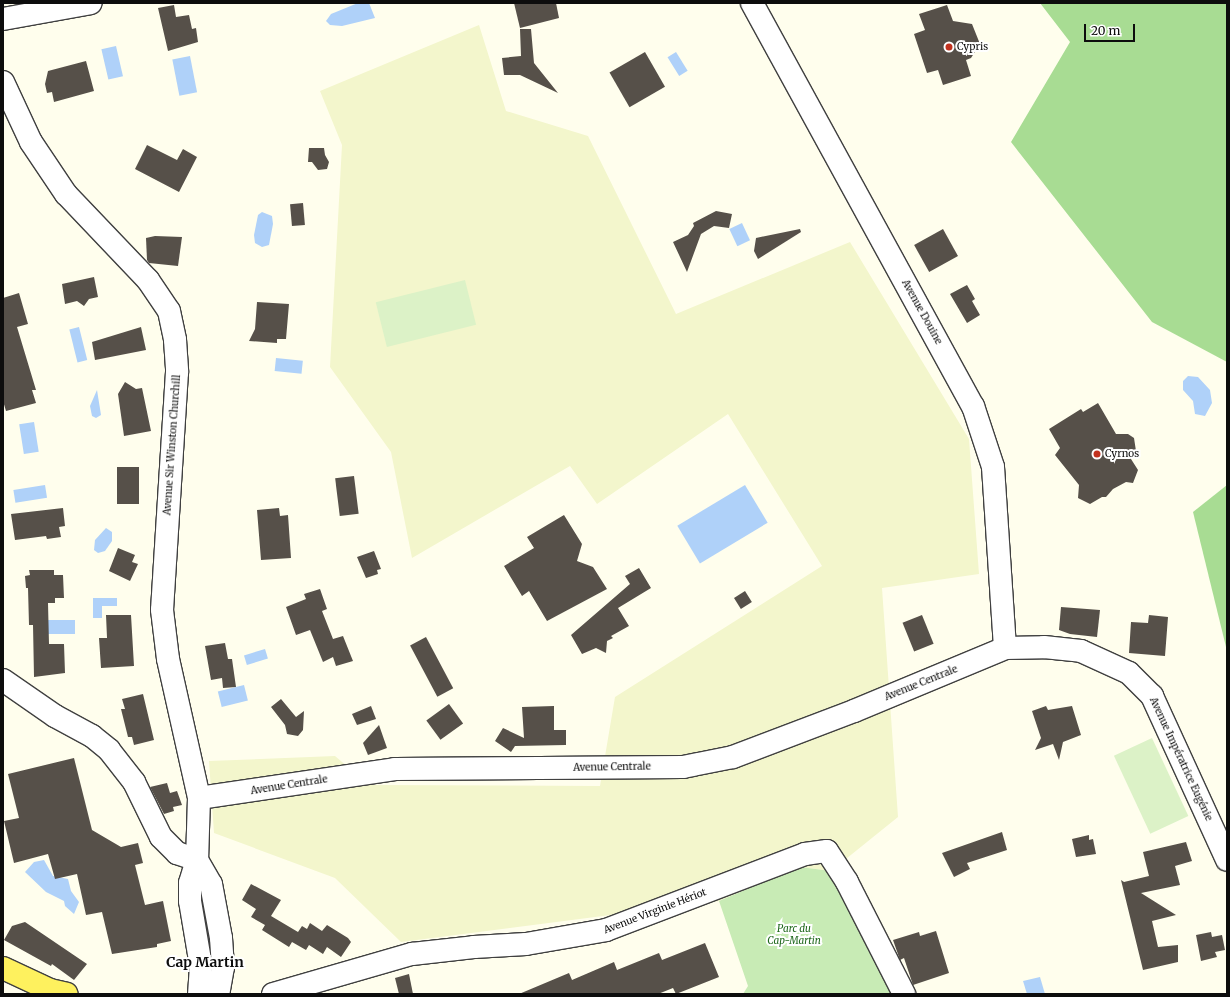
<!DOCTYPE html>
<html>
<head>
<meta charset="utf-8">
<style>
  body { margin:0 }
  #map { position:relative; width:1230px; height:997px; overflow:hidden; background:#fffeed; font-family:Merriweather,serif }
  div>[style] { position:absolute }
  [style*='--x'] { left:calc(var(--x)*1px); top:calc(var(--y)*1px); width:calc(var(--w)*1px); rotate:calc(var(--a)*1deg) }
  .farmland>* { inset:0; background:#f3f6cc }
  .green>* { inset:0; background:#c8ebb5 }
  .forest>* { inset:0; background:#a8dc93 }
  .pitch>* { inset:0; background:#dcf2c7; transform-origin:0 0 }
  .water>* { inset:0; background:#afd1f9; transform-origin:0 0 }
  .building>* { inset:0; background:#565049; transform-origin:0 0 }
  .roads { filter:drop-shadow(1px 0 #404040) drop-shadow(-1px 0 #404040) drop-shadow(0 1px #404040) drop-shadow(0 -1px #404040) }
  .minor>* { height:22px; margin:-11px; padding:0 11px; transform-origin:11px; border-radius:11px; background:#fff }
  .major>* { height:22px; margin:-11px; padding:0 11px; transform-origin:11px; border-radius:11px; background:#fef15e }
  .dots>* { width:11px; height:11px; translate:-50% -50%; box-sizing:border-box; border:2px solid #fff; border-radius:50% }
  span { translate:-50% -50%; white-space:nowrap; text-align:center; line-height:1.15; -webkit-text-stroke:4px #fff; paint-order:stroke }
  .poi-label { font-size:10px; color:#0d0d0d }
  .left { translate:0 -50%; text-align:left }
  .street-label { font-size:10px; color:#0d0d0d }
  .park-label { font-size:10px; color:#1e671b; font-style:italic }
  .district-label { font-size:14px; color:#0d0d0d; font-weight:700 }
  .frame { position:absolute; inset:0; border:4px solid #0d0d0d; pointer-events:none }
  .scale { position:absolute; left:1084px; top:24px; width:51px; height:18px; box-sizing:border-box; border:2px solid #0d0d0d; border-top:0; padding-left:5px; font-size:12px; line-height:14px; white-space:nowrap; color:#0d0d0d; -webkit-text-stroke:3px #fff; paint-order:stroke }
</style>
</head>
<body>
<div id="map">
  <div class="farmland">
    <div style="clip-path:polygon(479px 25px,506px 111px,588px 136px,676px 314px,850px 242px,969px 439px,979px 574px,882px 588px,898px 817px,831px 871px,800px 867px,719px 901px,401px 942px,335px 878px,214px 833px,209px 761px,335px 756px,369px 785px,600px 786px,615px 697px,822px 566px,728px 414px,597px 504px,570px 466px,412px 558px,391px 452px,330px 367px,342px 145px,320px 91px)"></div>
  </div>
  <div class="green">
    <div style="clip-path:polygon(800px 867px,831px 871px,893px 994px,743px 994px,748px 986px,719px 901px)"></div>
  </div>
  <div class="forest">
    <div style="clip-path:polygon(1040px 3px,1227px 3px,1227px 362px,1152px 322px,1011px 142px,1070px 42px)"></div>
    <div style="clip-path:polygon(1227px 485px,1227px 651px,1193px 512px)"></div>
  </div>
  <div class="pitch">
    <div style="left:465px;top:280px;width:46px;height:92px;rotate:76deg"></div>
    <div style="left:1152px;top:738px;width:86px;height:42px;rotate:65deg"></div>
  </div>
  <div class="water">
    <div style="clip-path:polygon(358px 3px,369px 3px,375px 18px,342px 26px,330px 25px,326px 21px,331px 14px)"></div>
    <div style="left:116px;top:46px;width:31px;height:15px;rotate:77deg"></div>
    <div style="left:676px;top:52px;width:22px;height:10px;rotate:58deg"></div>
    <div style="left:190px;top:56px;width:37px;height:18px;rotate:79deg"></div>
    <div style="clip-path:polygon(262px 212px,272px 216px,273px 224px,269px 245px,262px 247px,255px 243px,254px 235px,258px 215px)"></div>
    <div style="left:742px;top:223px;width:19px;height:14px;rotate:65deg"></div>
    <div style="left:79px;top:327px;width:34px;height:10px;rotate:76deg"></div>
    <div style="left:276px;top:358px;width:27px;height:13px;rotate:6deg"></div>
    <div style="clip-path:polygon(1188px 376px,1198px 377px,1210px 390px,1212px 403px,1205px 416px,1195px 414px,1193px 401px,1183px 390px,1183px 381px)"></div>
    <div style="clip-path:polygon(97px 390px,101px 415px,96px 418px,92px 416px,90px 406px)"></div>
    <div style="left:34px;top:422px;width:30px;height:15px;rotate:81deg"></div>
    <div style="left:45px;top:485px;width:13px;height:32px;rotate:81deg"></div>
    <div style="left:745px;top:485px;width:44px;height:79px;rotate:59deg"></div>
    <div style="clip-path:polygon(106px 528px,112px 532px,112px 541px,105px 551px,98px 553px,94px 550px,95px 540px)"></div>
    <div style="clip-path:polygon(93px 598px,117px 598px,117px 606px,102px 606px,102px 618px,93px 618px)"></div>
    <div style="left:48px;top:620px;width:27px;height:14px"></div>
    <div style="left:265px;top:649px;width:10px;height:22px;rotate:73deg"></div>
    <div style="left:244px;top:685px;width:16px;height:27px;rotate:76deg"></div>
    <div style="clip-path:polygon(44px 860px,53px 876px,68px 879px,71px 891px,79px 902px,74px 914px,65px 906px,64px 901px,46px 892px,25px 872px,34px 862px)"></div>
    <div style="clip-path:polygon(1040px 977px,1045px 994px,1027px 994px,1023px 981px)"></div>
  </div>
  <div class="building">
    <div style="clip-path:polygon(514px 3px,556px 3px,559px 18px,520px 28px)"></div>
    <div style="clip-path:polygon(174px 5px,176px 17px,189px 15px,192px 29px,196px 28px,198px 42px,168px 51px,158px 8px)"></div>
    <div style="clip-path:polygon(947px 5px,953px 21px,972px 24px,980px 44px,971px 58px,966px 60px,971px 76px,943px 85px,938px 70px,927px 73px,914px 34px,925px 30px,919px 14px)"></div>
    <div style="clip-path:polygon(520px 29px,531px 29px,534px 63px,558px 93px,520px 75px,504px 75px,502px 58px,521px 56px)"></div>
    <div style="left:645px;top:52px;width:40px;height:41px;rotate:60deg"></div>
    <div style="clip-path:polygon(86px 61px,94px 91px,54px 102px,52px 92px,47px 93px,45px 84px,48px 71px)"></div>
    <div style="clip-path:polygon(147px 145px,177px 160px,183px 149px,197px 157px,179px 192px,135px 169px)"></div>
    <div style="clip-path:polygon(309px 148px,324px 148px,325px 155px,329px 162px,327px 169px,318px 170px,312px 162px,308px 162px)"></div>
    <div style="left:303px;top:203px;width:22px;height:13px;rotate:85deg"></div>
    <div style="clip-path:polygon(716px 211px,732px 214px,729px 228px,714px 226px,701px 234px,687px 272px,673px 242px,688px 235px,694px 226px,693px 223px)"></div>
    <div style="clip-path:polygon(800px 229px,801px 232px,758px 259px,754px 251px,756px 238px)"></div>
    <div style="left:943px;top:229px;width:31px;height:33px;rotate:61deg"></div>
    <div style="clip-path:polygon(155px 236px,182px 237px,178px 266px,149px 263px,147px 260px,146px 238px)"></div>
    <div style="clip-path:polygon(94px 277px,98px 297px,89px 299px,84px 306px,77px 301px,65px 304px,62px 284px)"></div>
    <div style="clip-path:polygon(967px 285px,975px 299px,972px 301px,980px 315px,967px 323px,950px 294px)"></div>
    <div style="clip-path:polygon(19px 293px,28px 324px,17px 327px,36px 390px,32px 390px,36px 403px,6px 411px,3px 401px,3px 298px)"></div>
    <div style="clip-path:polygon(257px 302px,289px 304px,286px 339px,277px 339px,277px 343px,249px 341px,255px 329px)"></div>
    <div style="clip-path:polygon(141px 327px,146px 350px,95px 360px,92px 342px)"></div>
    <div style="clip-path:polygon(125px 382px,136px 389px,142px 388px,151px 431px,124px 436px,118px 394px)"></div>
    <div style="clip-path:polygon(1098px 403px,1116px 434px,1128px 434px,1134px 438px,1136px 451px,1131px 459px,1138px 470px,1133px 483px,1126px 482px,1113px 489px,1106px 497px,1102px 497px,1090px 504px,1078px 498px,1079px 485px,1055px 455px,1060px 448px,1049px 429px,1081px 409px,1083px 412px)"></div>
    <div style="left:117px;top:467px;width:22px;height:37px"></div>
    <div style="left:354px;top:476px;width:38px;height:19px;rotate:83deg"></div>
    <div style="clip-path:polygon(63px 508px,65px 526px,59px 527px,61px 537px,47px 539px,46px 536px,15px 540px,11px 514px)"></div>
    <div style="clip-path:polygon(279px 508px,280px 516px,288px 515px,291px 558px,261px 560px,257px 510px)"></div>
    <div style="clip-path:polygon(564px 515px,582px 544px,577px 561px,593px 567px,607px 589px,547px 621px,529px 591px,522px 596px,504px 566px,534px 548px,527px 537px)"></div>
    <div style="clip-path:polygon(118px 548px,135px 555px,132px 562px,138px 564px,130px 581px,109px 571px)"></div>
    <div style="clip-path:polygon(374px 551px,381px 569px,377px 570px,378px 574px,366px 578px,357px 557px)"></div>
    <div style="clip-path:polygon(639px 568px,651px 588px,618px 608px,629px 626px,611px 636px,613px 638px,607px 641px,606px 653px,596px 648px,582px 654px,571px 635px,630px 584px,625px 576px)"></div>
    <div style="clip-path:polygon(29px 570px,54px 570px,54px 575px,63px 575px,64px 598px,55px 598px,55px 603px,48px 603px,49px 644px,64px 644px,65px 673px,34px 677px,33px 625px,29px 625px,28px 588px,26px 588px,25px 576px,30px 575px)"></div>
    <div style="clip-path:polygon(320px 589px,327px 609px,322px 611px,333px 639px,343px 636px,353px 661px,336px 666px,333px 657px,323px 662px,310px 630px,296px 635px,286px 607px,306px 599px,304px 594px)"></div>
    <div style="left:745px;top:591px;width:13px;height:13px;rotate:58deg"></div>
    <div style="clip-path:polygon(1061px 607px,1100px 610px,1097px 637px,1070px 634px,1059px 630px)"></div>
    <div style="clip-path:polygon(106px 615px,131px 615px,134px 666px,101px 668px,99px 638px,107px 638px)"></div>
    <div style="left:922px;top:615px;width:31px;height:21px;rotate:68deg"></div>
    <div style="clip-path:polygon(1149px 615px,1168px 617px,1165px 656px,1129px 653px,1131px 622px,1148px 623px)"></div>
    <div style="left:426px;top:637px;width:58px;height:18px;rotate:62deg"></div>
    <div style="clip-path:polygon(225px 643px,228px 659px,232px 659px,236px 687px,223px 688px,222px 678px,211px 680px,205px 646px)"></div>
    <div style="clip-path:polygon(143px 694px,154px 740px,134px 745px,132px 737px,128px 737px,121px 709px,125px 709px,122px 699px)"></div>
    <div style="clip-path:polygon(281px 699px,296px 717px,304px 711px,303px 730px,298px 736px,287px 734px,285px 725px,271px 707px)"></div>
    <div style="left:449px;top:704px;width:24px;height:28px;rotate:54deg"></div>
    <div style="clip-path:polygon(371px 706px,376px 719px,357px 725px,352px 714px)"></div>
    <div style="clip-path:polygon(554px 706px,554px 730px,566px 730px,566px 745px,515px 746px,511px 752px,495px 741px,503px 728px,524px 738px,522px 707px)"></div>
    <div style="clip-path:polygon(1046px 706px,1048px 710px,1072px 706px,1081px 735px,1063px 742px,1059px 760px,1053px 744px,1035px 750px,1041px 738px,1032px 711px)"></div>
    <div style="clip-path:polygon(379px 725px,387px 748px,368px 755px,363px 743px)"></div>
    <div style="clip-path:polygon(74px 758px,92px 830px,121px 847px,138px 843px,143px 863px,135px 865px,145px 905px,163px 901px,171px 941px,157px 944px,157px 947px,112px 954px,102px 912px,86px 915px,77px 874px,55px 879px,48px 854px,14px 863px,4px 821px,19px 818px,8px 774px)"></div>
    <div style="clip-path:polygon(167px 783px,170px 793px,177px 791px,182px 805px,173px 807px,174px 811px,164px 814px,150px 787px)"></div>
    <div style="clip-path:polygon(1002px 832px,1007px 850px,967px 863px,970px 869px,954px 877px,942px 853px)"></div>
    <div style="clip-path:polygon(1089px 835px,1089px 840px,1093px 839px,1096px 854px,1076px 857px,1072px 839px)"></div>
    <div style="clip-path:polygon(1186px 842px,1192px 861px,1175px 866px,1180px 885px,1141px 893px,1176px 915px,1152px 921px,1158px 947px,1178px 945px,1178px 962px,1143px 970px,1121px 880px,1124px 882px,1149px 876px,1143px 852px)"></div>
    <div style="clip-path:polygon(251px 884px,281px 900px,271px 916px,298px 932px,302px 926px,307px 929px,310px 923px,322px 931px,327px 925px,348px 938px,351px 942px,341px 957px,327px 947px,323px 954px,309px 945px,306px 950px,292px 942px,289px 947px,262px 930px,268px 920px,265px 925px,251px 917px,256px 909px,242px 900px)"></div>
    <div style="clip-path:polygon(25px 922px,87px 964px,74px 980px,52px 964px,51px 966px,4px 940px,12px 926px)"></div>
    <div style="clip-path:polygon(936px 931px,949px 973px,913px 985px,904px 958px,900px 960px,893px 940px,919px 932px,920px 936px)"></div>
    <div style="clip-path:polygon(1211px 932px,1212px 937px,1222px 935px,1225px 950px,1215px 952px,1217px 957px,1201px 961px,1196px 935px)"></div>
    <div style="clip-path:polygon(705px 943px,719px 977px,676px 994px,673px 988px,658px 994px,519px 994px,569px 973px,572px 980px,614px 962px,617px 970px,659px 953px,662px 960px)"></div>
    <div style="clip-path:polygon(409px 974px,413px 994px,399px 994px,395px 978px)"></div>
  </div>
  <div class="roads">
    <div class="minor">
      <div style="--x:752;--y:3;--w:460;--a:61.3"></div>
      <div style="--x:973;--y:406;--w:64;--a:71.8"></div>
      <div style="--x:993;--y:467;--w:181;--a:86.2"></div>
      <div style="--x:3;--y:19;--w:89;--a:-10.3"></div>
      <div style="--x:3;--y:82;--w:66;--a:65"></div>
      <div style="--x:31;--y:142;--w:63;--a:56.1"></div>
      <div style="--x:66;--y:194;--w:119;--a:46.4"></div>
      <div style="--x:148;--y:280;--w:37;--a:56"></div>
      <div style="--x:169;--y:311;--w:30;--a:78"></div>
      <div style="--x:175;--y:340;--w:32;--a:86"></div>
      <div style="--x:177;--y:372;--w:238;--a:93.6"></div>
      <div style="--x:162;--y:610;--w:49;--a:83"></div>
      <div style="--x:168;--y:659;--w:142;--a:77.4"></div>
      <div style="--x:199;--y:798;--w:62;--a:91.8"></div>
      <div style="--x:197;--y:860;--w:24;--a:107"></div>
      <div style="--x:190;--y:883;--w:18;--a:90"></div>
      <div style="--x:190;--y:901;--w:66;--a:80.4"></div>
      <div style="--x:201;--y:966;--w:28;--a:94"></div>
      <div style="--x:3;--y:680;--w:63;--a:34.7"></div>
      <div style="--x:55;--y:716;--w:42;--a:28.4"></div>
      <div style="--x:92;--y:736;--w:22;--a:39"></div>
      <div style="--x:109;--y:750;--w:41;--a:52"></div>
      <div style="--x:134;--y:782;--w:61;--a:63.9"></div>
      <div style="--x:161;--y:837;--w:23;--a:45"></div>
      <div style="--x:177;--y:853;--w:21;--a:19"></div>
      <div style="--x:199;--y:798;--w:198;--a:-8.4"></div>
      <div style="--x:395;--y:769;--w:288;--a:-0.4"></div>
      <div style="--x:683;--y:767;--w:51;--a:-11.3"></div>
      <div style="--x:733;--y:757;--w:129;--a:-20.8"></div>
      <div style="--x:854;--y:711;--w:164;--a:-22.6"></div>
      <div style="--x:1005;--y:648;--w:39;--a:-1"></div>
      <div style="--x:1044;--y:647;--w:37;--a:6"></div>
      <div style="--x:1081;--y:651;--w:53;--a:24.6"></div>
      <div style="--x:1129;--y:673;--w:33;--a:45"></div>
      <div style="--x:1152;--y:696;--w:180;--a:65.4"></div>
      <div style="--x:197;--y:860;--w:28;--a:60"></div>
      <div style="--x:211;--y:884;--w:55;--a:79.5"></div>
      <div style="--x:221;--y:938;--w:29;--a:86"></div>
      <div style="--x:223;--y:967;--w:27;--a:100"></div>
      <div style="--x:273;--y:994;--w:145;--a:-16.1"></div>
      <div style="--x:412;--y:954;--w:62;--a:-6.4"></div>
      <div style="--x:474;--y:947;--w:52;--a:-3.3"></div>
      <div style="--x:526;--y:944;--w:81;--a:-9.9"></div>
      <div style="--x:606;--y:930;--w:213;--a:-20.9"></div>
      <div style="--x:805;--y:854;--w:22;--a:-8"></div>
      <div style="--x:827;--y:851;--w:37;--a:57"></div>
      <div style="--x:847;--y:882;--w:126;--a:63"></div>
    </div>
    <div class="major">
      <div style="--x:3;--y:968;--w:52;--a:25.1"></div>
      <div style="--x:50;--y:990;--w:17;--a:13"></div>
    </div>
  </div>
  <div class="dots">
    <div style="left:949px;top:47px;background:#c2321f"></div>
    <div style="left:1097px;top:454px;background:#c2321f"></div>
  </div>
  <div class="poi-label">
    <span class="left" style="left:957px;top:47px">Cypris</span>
    <span class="left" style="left:1105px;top:454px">Cyrnos</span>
  </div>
  <div class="street-label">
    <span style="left:922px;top:312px;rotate:61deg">Avenue Douine</span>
    <span style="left:172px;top:445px;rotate:-86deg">Avenue Sir Winston Churchill</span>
    <span style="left:921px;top:683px;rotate:-22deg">Avenue Centrale</span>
    <span style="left:1181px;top:759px;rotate:65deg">Avenue Impératrice Eugénie</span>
    <span style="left:612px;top:767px;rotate:-1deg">Avenue Centrale</span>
    <span style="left:289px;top:785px;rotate:-9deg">Avenue Centrale</span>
    <span style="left:655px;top:911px;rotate:-21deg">Avenue Virginie Hériot</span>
  </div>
  <div class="park-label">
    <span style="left:794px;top:934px">Parc du<br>Cap-Martin</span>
  </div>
  <div class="district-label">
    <span style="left:205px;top:962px">Cap Martin</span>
  </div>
  <div class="frame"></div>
  <div class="scale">20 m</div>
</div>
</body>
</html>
